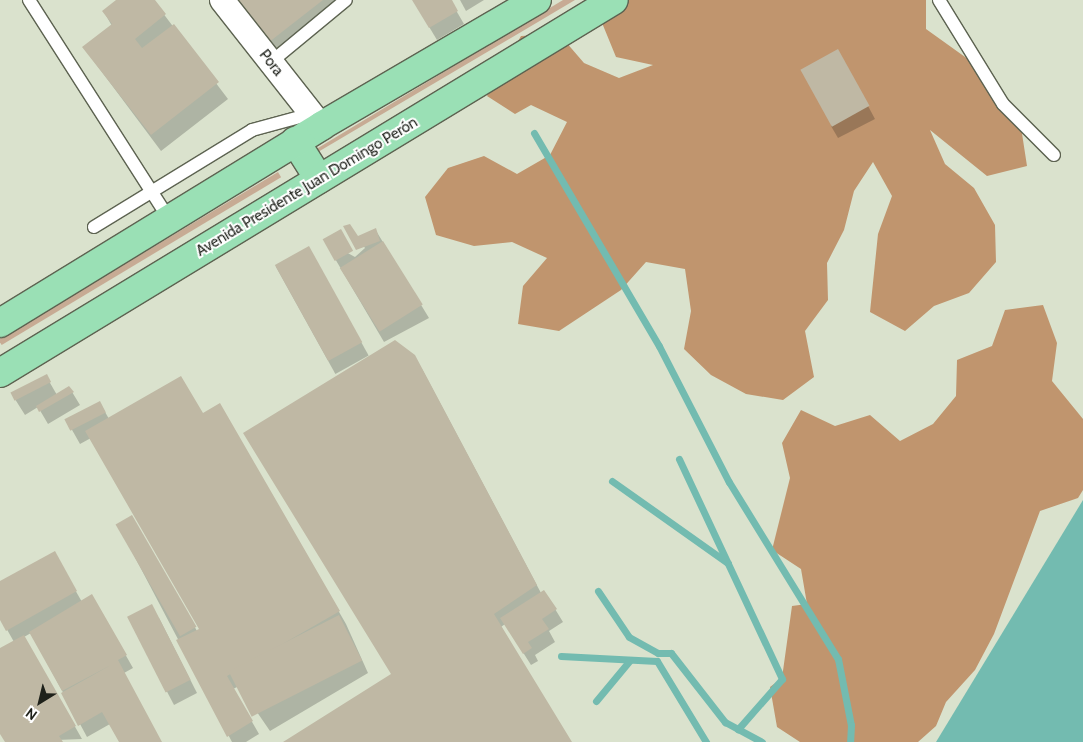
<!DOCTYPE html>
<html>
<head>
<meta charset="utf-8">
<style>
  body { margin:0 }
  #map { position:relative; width:1083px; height:742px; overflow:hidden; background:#dae2cd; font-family:Cabin,sans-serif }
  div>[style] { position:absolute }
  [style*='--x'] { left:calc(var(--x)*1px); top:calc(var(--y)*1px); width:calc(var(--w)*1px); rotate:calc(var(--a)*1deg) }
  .green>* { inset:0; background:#c7ab94; transform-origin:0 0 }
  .forest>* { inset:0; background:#c0956e }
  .water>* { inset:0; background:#73bbb0 }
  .shadow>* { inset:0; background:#0003; transform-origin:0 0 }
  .stream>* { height:7px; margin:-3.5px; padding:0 3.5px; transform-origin:3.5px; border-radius:3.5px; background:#73bbb0 }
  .building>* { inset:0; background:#bfb8a4; transform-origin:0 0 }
  .roads { filter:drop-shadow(1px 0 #5d6351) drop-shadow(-1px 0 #5d6351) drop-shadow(0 1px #5d6351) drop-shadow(0 -1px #5d6351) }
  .lane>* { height:12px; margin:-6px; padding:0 6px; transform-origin:6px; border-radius:6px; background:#fff }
  .street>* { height:24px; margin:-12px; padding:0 12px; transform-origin:12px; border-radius:12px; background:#fff }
  .primary>* { height:28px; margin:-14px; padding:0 14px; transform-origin:14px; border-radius:14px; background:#9ae0b5 }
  span { translate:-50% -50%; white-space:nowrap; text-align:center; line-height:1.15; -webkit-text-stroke:4px #fff; paint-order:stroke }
  .street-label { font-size:15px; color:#1e211a }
  .north { position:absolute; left:15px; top:677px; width:50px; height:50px; -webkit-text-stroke:4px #fff; paint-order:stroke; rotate:216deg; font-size:14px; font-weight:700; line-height:20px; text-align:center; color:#1e211a }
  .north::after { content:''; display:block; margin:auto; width:18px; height:22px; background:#1e211a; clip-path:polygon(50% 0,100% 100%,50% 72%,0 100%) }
</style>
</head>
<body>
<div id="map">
  <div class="green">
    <div style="clip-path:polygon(563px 0,575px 0,318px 152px,318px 148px)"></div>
    <div style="left:278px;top:172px;width:6px;height:326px;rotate:59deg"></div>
  </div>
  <div class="forest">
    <div style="clip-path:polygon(608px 0,926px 0,926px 29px,986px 72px,1021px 127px,1027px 166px,987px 176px,930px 130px,945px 164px,974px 188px,995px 225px,996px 262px,969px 293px,934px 306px,905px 331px,870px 312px,878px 234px,892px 196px,873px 162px,854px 191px,844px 230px,827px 263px,828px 300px,805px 331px,814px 377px,783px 400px,746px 394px,711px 375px,684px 349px,691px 311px,685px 269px,646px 262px,621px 290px,559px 331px,518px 324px,523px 286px,547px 258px,512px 242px,474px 246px,436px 235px,425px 197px,448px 168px,484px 156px,517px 174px,550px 155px,567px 122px,531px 105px,515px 114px,487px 96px,521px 36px,559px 34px,584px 63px,619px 78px,653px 65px,616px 57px,600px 18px)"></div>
    <div style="clip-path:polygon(1043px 305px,1057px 343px,1052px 381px,1083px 419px,1083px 490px,1078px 498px,1040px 511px,994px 634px,975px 670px,946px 702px,936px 726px,918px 742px,800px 742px,777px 727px,770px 687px,782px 678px,792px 606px,807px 604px,801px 569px,772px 550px,790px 478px,782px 443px,801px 410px,835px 426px,870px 415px,900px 441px,933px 424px,956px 396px,957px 360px,992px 346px,1005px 310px)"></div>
  </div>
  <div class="water">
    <div style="clip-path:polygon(1083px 500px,1083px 742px,936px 742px)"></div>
  </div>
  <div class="shadow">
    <div style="clip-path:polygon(117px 0,153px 0,228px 99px,161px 151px,84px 48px,112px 26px,104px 12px)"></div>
    <div style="clip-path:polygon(226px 0,352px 0,274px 61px)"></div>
    <div style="clip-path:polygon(413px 0,450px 0,464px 24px,437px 40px)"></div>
    <div style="clip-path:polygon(460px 0,484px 0,466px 11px)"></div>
    <div style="clip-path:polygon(845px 63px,875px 119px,838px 138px,831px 126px)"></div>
    <div style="clip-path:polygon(375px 229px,429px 318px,384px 342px,324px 240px,355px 257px,365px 248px,358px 238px)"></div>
    <div style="left:309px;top:248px;width:123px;height:38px;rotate:61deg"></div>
    <div style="clip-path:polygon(422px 369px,541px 593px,544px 591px,563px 622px,549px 631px,555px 642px,535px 655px,538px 661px,531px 665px,505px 624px,501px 627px,571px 742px,285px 742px,392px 675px)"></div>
    <div style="clip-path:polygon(46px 376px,57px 395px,69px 387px,80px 405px,48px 424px,38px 407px,25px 415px,13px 396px)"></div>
    <div style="clip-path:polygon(100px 403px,109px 419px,202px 415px,220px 405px,346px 624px,368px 673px,270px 731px,239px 686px,233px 689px,259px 734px,246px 742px,232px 742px,118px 525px,132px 517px,197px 631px,201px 629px,91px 438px,80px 444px,67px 421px)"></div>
    <div style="clip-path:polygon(54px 553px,82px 602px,92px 596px,133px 668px,124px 673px,161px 742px,120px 742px,110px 724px,87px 737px,31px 633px,24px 637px,82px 739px,6px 742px,0 731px,0 649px,14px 642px,0 617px,0 582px)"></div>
    <div style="clip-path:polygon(128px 617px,159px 618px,197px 693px,174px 705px)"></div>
  </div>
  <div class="stream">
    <div style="--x:534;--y:133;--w:247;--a:59.6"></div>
    <div style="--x:659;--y:346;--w:153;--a:62.8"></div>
    <div style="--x:729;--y:482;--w:208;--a:58.4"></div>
    <div style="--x:838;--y:659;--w:67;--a:78.9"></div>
    <div style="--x:851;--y:725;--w:17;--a:93"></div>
    <div style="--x:679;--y:459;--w:243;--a:64.9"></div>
    <div style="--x:782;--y:679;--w:67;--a:131.3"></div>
    <div style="--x:612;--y:481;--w:142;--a:35.3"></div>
    <div style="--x:598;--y:591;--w:55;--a:56"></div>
    <div style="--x:629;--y:637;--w:33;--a:29"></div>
    <div style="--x:658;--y:653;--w:13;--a:0"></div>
    <div style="--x:671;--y:653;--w:88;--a:52"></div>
    <div style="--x:725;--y:722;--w:42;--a:28.4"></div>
    <div style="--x:561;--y:656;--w:96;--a:3"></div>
    <div style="--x:657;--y:661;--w:95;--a:58.8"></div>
    <div style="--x:596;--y:701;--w:53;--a:-50.3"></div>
  </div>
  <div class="building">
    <div style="clip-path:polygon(116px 0,155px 0,166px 14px,135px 39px,142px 48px,174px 24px,219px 82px,151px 135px,82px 47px,112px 24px,102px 11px)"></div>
    <div style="clip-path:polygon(228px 0,323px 0,264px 46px)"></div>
    <div style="clip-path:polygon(412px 0,452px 0,458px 11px,429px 28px)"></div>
    <div style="left:838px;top:49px;width:65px;height:43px;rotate:61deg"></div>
    <div style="clip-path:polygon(350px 224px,358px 236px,376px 228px,380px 241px,356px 250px,343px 226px)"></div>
    <div style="left:341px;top:229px;width:25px;height:21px;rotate:61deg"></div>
    <div style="left:383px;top:241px;width:75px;height:51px;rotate:58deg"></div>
    <div style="left:309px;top:246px;width:110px;height:39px;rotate:61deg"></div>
    <div style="clip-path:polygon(395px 340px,415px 355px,537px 585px,494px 614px,572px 742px,283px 742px,391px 674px,243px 433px)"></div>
    <div style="left:47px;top:374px;width:9px;height:41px;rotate:63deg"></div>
    <div style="clip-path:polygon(181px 376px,203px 413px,220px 403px,340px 611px,227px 676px,253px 721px,227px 737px,176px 640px,199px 629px,85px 431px)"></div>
    <div style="clip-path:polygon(69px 386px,74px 392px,39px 412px,36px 406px)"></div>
    <div style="left:100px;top:401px;width:13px;height:40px;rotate:63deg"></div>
    <div style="left:132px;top:515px;width:129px;height:19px;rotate:60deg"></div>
    <div style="clip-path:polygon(55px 551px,77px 591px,6px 631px,0 620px,0 581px)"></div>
    <div style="clip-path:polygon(544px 590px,557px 609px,542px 619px,549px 629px,528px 642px,532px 648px,523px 654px,500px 618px)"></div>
    <div style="clip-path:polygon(92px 594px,127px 655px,118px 660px,162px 742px,119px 742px,102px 712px,78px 726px,61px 693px,111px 665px,62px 691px,29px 632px)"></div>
    <div style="left:152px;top:604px;width:85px;height:28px;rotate:63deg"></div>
    <div style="left:339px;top:615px;width:51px;height:124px;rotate:63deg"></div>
    <div style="clip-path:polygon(24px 635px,76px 726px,59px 736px,63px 742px,5px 742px,0 734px,0 648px)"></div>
  </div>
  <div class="roads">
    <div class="lane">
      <div style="--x:29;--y:0;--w:260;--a:57.4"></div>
      <div style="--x:939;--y:0;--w:122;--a:58.4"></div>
      <div style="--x:1003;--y:104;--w:72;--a:45"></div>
      <div style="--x:271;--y:62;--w:97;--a:-39.6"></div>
      <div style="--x:94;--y:227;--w:185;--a:-31.5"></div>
      <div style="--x:252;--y:130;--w:61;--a:-15.2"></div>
    </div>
    <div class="street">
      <div style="--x:222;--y:0;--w:160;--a:51.8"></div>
    </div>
    <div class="primary">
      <div style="--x:295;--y:141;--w:45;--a:57.7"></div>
      <div style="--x:0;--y:323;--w:377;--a:-31.5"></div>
      <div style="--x:321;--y:126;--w:250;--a:-30.3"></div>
      <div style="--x:0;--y:373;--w:718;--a:-31.28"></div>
    </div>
  </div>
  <div class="street-label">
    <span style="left:271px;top:63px;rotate:52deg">Pora</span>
    <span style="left:307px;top:187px;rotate:-31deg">Avenida Presidente Juan Domingo Perón</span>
  </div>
  <div class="north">N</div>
</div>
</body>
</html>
